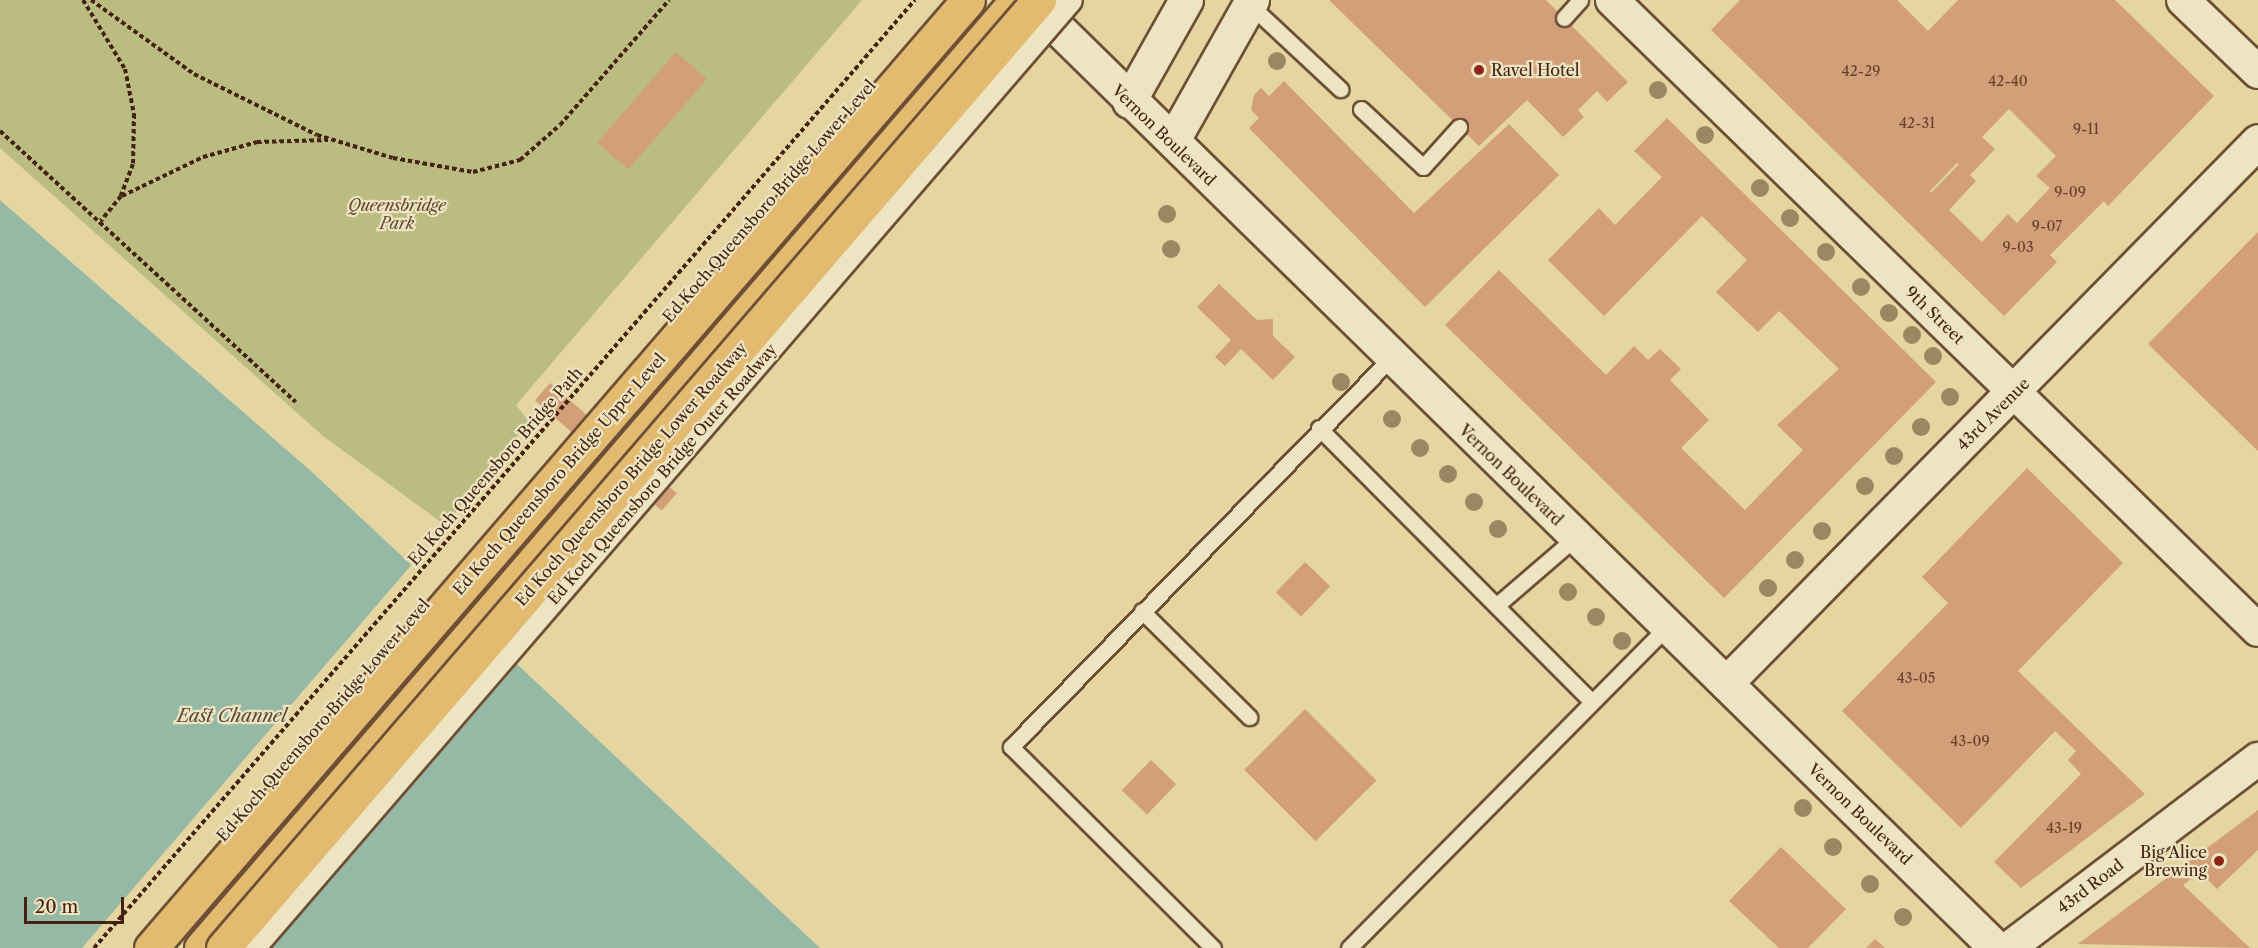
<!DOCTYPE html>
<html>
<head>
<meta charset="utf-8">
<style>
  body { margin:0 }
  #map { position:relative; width:2258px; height:948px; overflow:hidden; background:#e4d5a1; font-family:"Libre Caslon Text",serif }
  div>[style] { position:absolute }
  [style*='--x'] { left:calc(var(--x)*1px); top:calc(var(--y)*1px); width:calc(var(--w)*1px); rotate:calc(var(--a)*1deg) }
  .green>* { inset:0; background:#babc81 }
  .water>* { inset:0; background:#95b9a5 }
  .pier>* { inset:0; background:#e4d5a1 }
  .building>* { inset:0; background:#d39f79; transform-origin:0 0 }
  .path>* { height:4px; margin-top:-2px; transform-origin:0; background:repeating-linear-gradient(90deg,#452212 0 4.5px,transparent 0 7.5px) }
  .roads { filter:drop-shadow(2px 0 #6d4f36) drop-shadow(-2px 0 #6d4f36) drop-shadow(0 2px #6d4f36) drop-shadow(0 -2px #6d4f36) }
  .service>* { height:15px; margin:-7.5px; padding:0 7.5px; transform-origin:7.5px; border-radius:7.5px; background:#ede4c2 }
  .minor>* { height:32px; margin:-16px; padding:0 16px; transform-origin:16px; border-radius:16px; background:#ede4c2 }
  .secondary>* { height:33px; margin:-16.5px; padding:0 16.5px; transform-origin:16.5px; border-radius:16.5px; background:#ede4c2 }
  .trunk>* { height:33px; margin:-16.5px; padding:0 16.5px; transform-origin:16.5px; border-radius:16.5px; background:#e2ba70 }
  .bridges { filter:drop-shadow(2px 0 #6d4f36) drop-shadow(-2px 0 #6d4f36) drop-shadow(0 2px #6d4f36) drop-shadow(0 -2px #6d4f36) }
  .pedestrian-bridge>* { height:24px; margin:-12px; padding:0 12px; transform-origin:12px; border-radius:12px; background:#ede4c2 }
  .trunk-bridge>* { height:33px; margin:-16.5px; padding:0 16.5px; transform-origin:16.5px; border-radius:16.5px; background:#e2ba70 }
  .trees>* { width:18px; height:18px; margin:-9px; border-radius:50%; background:#9c8762 }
  .dots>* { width:16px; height:16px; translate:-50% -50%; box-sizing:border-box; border:3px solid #ede4c2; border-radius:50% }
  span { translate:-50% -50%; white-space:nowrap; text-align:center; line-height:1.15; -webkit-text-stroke:4.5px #ede4c2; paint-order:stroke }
  .number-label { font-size:14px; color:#68412c }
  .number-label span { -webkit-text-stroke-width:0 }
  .poi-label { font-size:16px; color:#452212 }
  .left { translate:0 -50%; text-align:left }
  .right { translate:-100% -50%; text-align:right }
  .street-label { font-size:16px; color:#452212 }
  .park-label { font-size:16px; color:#62482e; font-style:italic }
  .water-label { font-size:18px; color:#594837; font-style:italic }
  .scale { position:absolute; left:24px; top:897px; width:100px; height:27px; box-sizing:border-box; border:3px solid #452212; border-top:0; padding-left:8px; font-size:18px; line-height:21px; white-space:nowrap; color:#452212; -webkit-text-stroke:4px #ede4c2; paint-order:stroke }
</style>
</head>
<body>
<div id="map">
  <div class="green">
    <div style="clip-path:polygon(0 0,862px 0,516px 405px,529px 422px,445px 525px,323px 436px,0 148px)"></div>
  </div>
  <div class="water">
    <div style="clip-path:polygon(0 200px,313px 473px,820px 948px,0 948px)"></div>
  </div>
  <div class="pier">
    <div style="clip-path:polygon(413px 563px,519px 662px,272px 948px,82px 948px)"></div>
  </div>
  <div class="building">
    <div style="clip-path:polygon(1329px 0,1546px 0,1628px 82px,1607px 102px,1597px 91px,1578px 110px,1584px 117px,1563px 137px,1527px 100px,1479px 146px)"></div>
    <div style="clip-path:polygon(evenodd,1740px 0,1897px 0,1928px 31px,1958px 0,2115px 0,2214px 96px,2108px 206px,2104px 201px,2050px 255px,2057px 262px,2004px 316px,1711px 30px,1740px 0,2009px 109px,2056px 156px,2036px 176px,2050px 188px,2017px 223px,2008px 214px,1982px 242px,1949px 210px,1976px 181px,1970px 175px,1995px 149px,1982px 137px,2009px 109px,1740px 0,1957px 163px,1959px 164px,1931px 193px,1930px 191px,1957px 163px)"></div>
    <div style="left:676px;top:52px;width:41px;height:120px;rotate:41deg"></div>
    <div style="clip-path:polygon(1284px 81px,1414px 213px,1509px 124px,1559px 175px,1425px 307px,1249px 128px,1259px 118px,1251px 110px,1254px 95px,1261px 88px,1269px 96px)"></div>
    <div style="clip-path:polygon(1667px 118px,1936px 382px,1724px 598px,1445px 325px,1499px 270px,1606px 375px,1634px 346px,1648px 360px,1660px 349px,1681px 369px,1670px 380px,1709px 420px,1681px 448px,1745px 510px,1803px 450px,1777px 425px,1839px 369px,1779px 311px,1758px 332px,1716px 292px,1747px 260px,1702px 216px,1604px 316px,1548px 260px,1599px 208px,1615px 225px,1662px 177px,1634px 151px)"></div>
    <div style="clip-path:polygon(2258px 232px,2258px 451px,2148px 344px)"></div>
    <div style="clip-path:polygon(1219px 284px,1257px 320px,1273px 319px,1273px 336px,1295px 357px,1273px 380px,1241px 349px,1225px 366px,1215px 357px,1231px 340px,1197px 307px)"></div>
    <div style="left:550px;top:383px;width:168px;height:23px;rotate:41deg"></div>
    <div style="clip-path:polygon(2027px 468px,2123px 563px,2018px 671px,2145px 794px,2021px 888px,1994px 862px,2081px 774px,2068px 760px,2076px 751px,2055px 731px,1961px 828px,1842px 711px,1948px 603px,1922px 577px)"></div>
    <div style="left:1305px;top:562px;width:35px;height:42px;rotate:44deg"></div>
    <div style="left:1305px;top:709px;width:101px;height:86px;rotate:45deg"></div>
    <div style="left:1151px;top:760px;width:35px;height:42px;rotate:44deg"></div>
    <div style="clip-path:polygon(2258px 810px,2258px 850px,2217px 889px,2200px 872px,2183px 885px,2250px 948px,2078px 944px)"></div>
    <div style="clip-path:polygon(1781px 847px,1846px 909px,1808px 948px,1779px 948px,1729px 901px)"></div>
    <div style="clip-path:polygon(1875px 939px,1885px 948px,1866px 948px)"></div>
  </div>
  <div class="path">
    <div style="--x:83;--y:0;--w:81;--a:58.7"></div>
    <div style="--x:125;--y:69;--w:46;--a:78.7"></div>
    <div style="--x:134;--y:114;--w:50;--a:91.1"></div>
    <div style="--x:133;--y:164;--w:34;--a:111"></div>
    <div style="--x:121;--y:196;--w:32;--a:129"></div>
    <div style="--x:91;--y:0;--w:127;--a:35.7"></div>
    <div style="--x:194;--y:74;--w:137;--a:26.4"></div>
    <div style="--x:317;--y:135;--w:79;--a:16.8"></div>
    <div style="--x:393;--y:158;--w:81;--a:9.9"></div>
    <div style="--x:473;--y:172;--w:49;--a:-14.3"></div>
    <div style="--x:520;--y:160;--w:53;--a:-41.2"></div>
    <div style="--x:560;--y:125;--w:166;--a:-48.9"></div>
    <div style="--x:0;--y:131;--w:401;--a:42.5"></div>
    <div style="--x:122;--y:196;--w:90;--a:-25.7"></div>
    <div style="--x:203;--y:157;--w:56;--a:-15.5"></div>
    <div style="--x:257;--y:142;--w:71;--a:-1.6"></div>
    <div style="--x:94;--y:948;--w:1254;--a:-49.11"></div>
  </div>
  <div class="roads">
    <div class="service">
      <div style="--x:1249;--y:4;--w:125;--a:43"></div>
      <div style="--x:1564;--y:18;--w:24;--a:-48"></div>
      <div style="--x:1361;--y:109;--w:85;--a:43.1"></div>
      <div style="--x:1423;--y:167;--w:54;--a:-48"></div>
      <div style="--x:1319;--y:428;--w:384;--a:45.1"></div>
      <div style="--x:1497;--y:605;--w:104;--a:-40.7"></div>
      <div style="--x:1142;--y:611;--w:151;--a:44.7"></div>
      <div style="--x:1213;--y:948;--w:285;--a:-135.1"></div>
      <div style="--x:1011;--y:747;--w:544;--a:-45.67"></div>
      <div style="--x:1349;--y:948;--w:453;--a:-45.3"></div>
    </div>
    <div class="minor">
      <div style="--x:1612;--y:0;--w:902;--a:44.28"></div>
      <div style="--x:2183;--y:0;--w:104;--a:43.8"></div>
      <div style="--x:2009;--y:948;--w:313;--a:-37.2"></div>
    </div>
    <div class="secondary">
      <div style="--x:1029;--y:0;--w:1354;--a:44.43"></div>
      <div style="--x:1129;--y:101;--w:116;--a:-60.6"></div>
      <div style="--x:1173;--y:140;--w:161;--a:-60.6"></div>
      <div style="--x:1726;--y:683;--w:759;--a:-45.53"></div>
    </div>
    <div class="trunk">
      <div style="--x:151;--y:948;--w:1251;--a:-49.24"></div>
      <div style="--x:201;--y:948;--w:1251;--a:-49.28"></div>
    </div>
  </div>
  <div class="bridges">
    <div class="pedestrian-bridge">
      <div style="--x:253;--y:948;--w:1251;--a:-49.24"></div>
    </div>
    <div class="trunk-bridge">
      <div style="--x:223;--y:948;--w:1251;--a:-49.28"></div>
    </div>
  </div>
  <div class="trees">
    <div style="left:1277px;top:61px"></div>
    <div style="left:1658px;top:90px"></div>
    <div style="left:1705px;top:135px"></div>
    <div style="left:1760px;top:188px"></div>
    <div style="left:1167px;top:214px"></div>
    <div style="left:1790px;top:218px"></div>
    <div style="left:1171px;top:249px"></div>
    <div style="left:1826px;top:252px"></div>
    <div style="left:1861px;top:287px"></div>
    <div style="left:1889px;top:313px"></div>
    <div style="left:1912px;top:335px"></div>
    <div style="left:1933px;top:356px"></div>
    <div style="left:1341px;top:382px"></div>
    <div style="left:1950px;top:397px"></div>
    <div style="left:1392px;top:419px"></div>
    <div style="left:1921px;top:427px"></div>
    <div style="left:1420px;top:448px"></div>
    <div style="left:1894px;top:456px"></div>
    <div style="left:1448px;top:474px"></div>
    <div style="left:1865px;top:486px"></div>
    <div style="left:1474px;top:502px"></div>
    <div style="left:1498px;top:529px"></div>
    <div style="left:1822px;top:531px"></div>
    <div style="left:1795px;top:560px"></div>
    <div style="left:1768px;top:588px"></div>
    <div style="left:1568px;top:592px"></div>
    <div style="left:1596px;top:617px"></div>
    <div style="left:1622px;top:641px"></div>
    <div style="left:1803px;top:808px"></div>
    <div style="left:1833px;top:847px"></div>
    <div style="left:1870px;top:884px"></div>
    <div style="left:1903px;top:917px"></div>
  </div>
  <div class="dots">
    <div style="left:1479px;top:70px;background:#8f2418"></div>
    <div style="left:2219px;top:861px;background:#8f2418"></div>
  </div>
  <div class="number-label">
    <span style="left:1861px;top:71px">42-29</span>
    <span style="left:2008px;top:81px">42-40</span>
    <span style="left:1917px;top:123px">42-31</span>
    <span style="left:2086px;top:129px">9-11</span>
    <span style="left:2070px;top:192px">9-09</span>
    <span style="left:2047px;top:226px">9-07</span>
    <span style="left:2018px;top:247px">9-03</span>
    <span style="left:1916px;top:678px">43-05</span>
    <span style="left:1970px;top:741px">43-09</span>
    <span style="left:2064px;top:828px">43-19</span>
  </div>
  <div class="poi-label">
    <span class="left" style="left:1491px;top:70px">Ravel Hotel</span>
    <span class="right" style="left:2207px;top:861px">Big Alice<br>Brewing</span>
  </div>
  <div class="street-label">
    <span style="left:1164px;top:135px;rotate:44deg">Vernon Boulevard</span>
    <span style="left:769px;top:201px;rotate:-49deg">Ed Koch Queensboro Bridge Lower Level</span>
    <span style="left:1935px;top:315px;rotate:44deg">9th Street</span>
    <span style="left:1993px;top:414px;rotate:-45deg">43rd Avenue</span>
    <span style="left:495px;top:466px;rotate:-49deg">Ed Koch Queensboro Bridge Path</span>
    <span style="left:559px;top:474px;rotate:-49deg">Ed Koch Queensboro Bridge Upper Level</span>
    <span style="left:631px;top:474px;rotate:-49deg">Ed Koch Queensboro Bridge Lower Roadway</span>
    <span style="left:662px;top:474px;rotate:-49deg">Ed Koch Queensboro Bridge Outer Roadway</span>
    <span style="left:1511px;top:475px;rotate:44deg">Vernon Boulevard</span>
    <span style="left:323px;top:720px;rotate:-49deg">Ed Koch Queensboro Bridge Lower Level</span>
    <span style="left:1860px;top:814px;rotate:44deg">Vernon Boulevard</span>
    <span style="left:2090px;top:886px;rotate:-37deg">43rd Road</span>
  </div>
  <div class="park-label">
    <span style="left:397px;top:214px">Queensbridge<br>Park</span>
  </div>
  <div class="water-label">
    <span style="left:232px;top:716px">East Channel</span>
  </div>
  <div class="scale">20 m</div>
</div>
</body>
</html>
